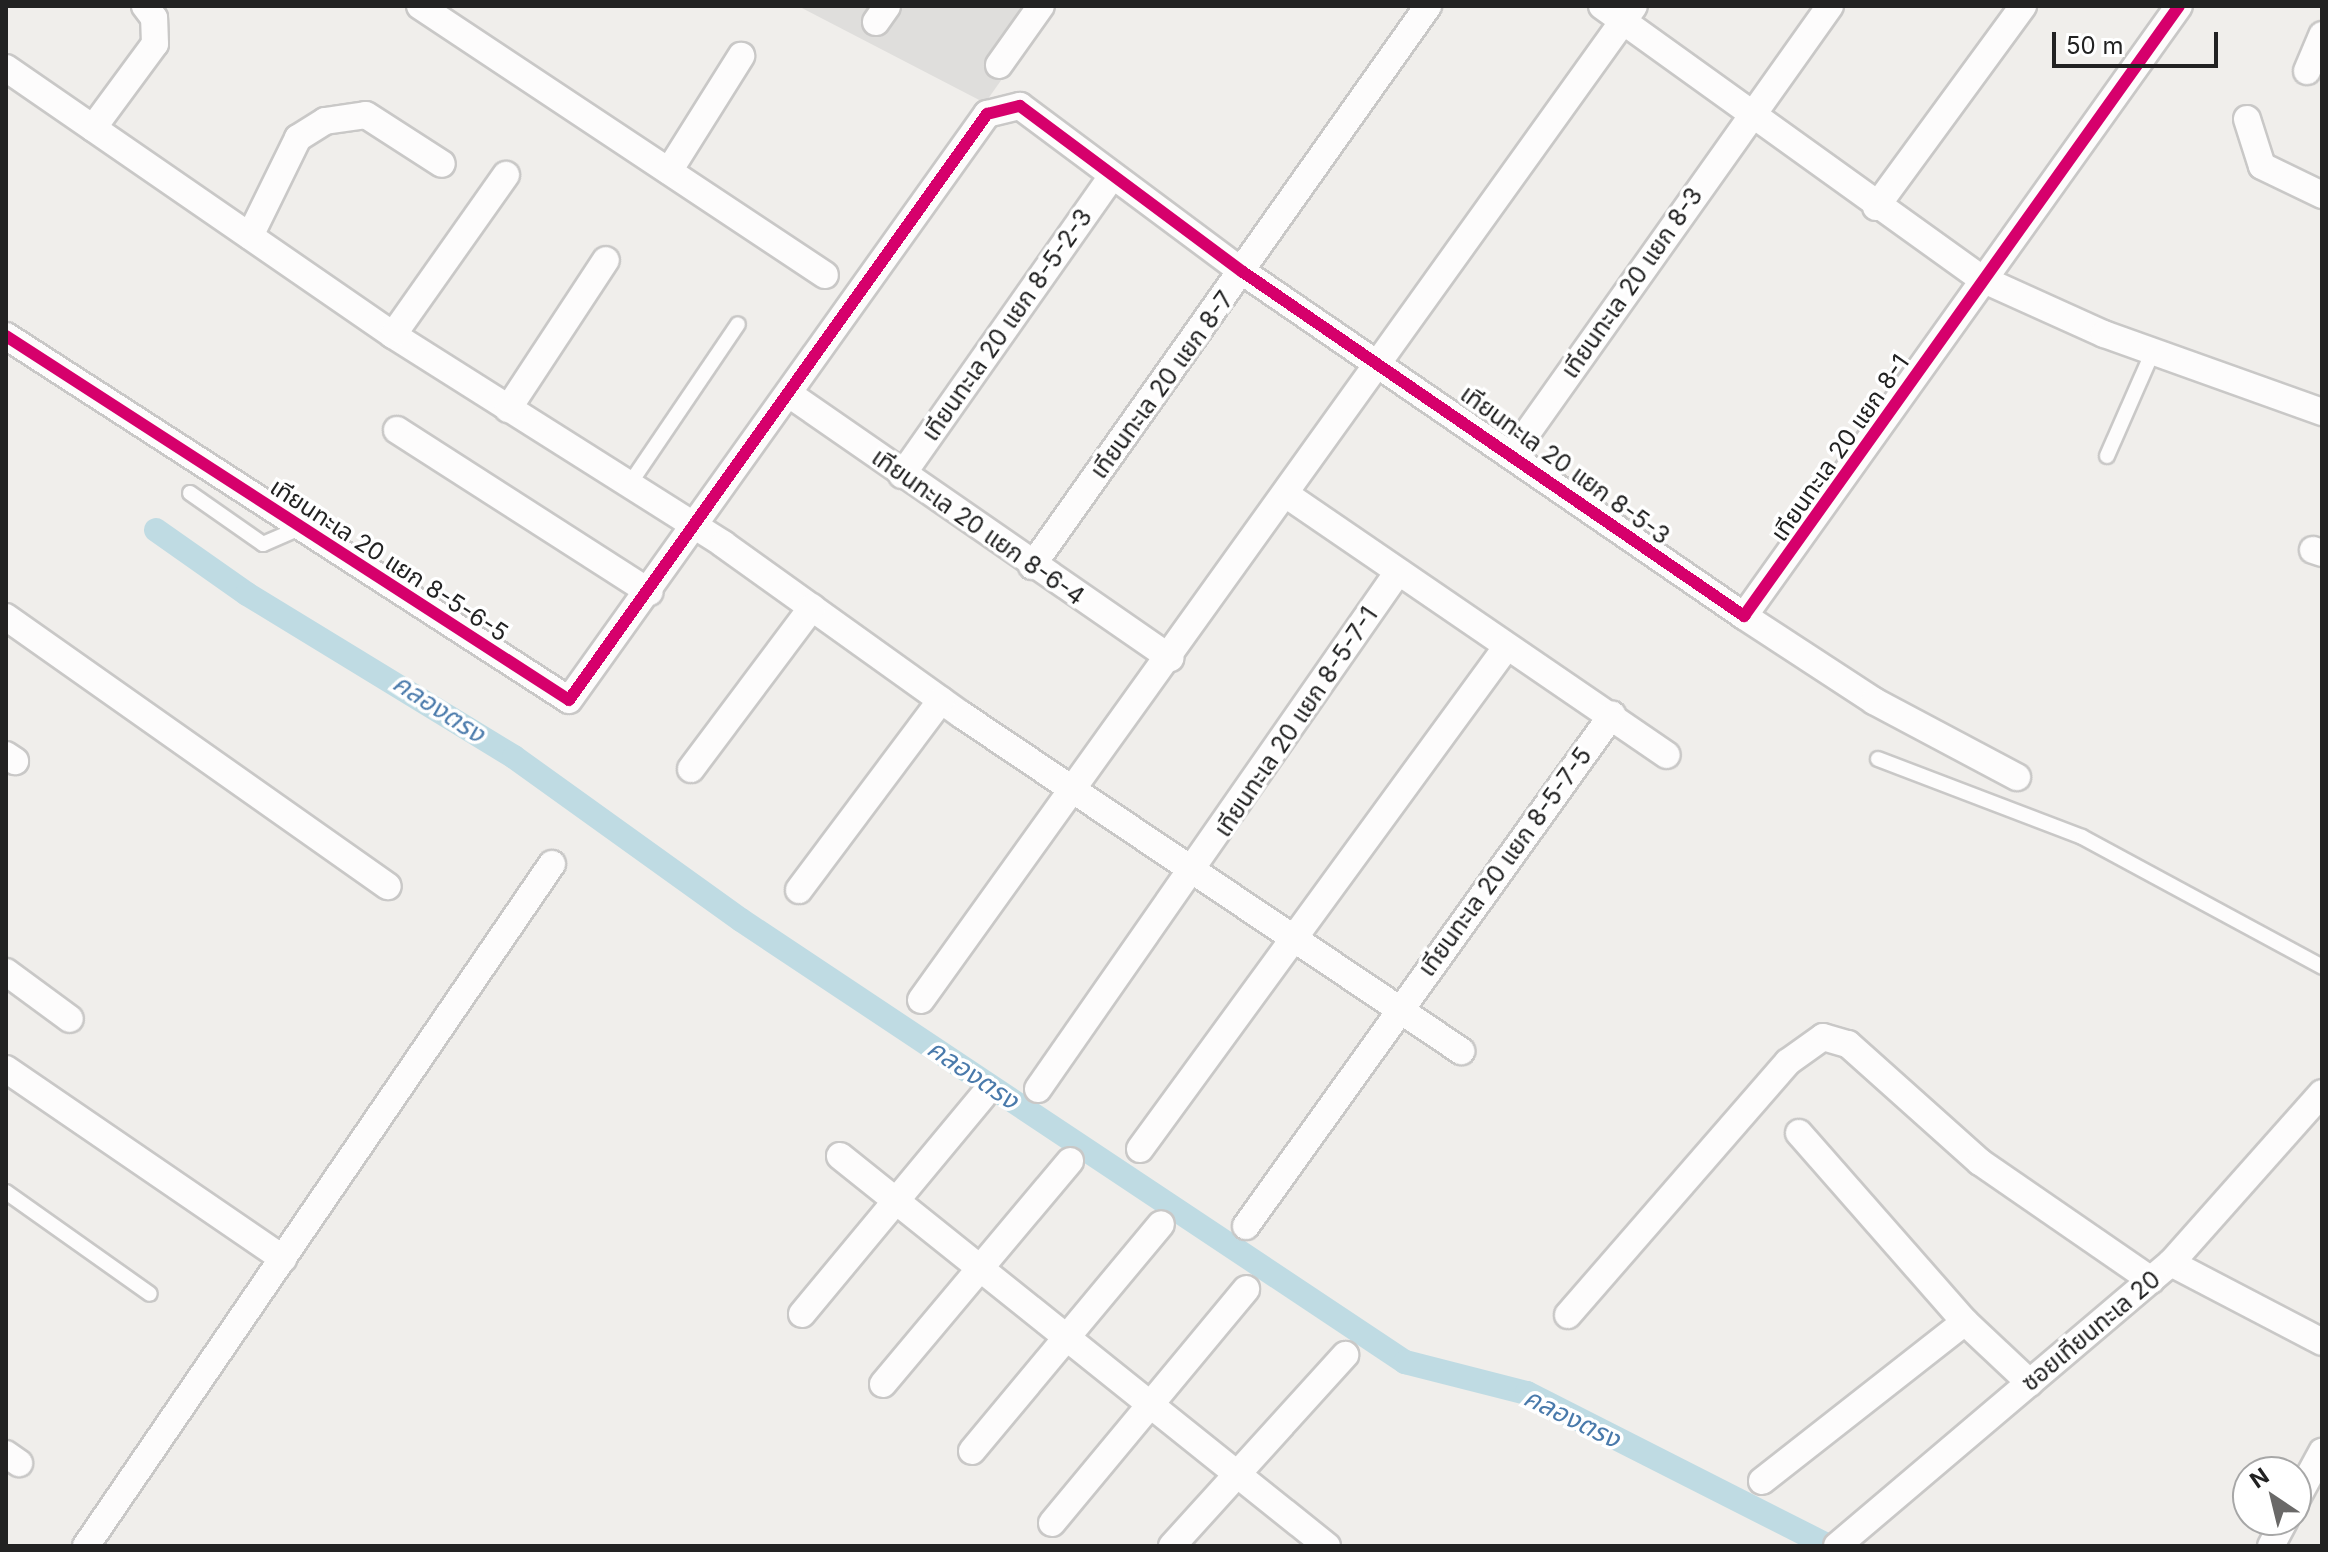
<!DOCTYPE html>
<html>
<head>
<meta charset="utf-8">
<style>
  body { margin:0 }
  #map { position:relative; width:2328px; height:1552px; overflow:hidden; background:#f0eeeb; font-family:Inter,"Noto Sans Thai",sans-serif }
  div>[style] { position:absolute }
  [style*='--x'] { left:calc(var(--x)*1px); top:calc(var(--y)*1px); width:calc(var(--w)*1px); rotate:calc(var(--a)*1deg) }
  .residential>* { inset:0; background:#dfdedc }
  .canal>* { height:24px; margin:-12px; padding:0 12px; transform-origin:12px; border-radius:12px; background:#bfdbe3 }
  .roads { filter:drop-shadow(2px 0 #c9c8c7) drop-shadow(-2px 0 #c9c8c7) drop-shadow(0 2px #c9c8c7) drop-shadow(0 -2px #c9c8c7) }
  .lane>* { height:14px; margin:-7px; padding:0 7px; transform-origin:7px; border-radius:7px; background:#fdfcfc }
  .street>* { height:26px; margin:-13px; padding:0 13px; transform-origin:13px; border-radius:13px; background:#fdfcfc }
  .cycleway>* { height:12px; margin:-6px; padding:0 6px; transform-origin:6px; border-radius:6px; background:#d6006c }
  span { translate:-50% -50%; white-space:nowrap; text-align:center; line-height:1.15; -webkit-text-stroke:7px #fff; paint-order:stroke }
  .street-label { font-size:24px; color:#222 }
  .water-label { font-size:26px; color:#4a7aab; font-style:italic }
  .frame { position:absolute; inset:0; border:8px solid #222; pointer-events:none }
  .north { position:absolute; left:2232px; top:1456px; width:80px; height:80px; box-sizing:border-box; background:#fff; border:2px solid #a7a7a7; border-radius:50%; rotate:325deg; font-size:22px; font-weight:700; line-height:32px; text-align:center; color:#222 }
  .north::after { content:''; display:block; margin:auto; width:28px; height:36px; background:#6a6968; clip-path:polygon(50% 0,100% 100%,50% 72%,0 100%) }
  .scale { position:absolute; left:2052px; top:32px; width:166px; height:36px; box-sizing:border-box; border:4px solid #222; border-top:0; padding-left:10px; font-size:24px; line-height:28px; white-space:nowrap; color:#222; -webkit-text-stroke:6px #fff; paint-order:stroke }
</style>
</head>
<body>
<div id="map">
  <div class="residential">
    <div style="clip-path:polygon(798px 6px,1054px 6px,985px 103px)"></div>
  </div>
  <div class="canal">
    <div style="--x:156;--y:530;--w:111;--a:35.1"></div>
    <div style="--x:247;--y:594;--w:313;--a:31.4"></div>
    <div style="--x:514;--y:757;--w:279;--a:35.7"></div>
    <div style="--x:741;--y:920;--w:798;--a:33.65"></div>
    <div style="--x:1405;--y:1362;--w:126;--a:14.3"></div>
    <div style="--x:1527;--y:1393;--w:338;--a:26.9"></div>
  </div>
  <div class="roads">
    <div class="lane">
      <div style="--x:2107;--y:456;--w:115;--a:-66.3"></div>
      <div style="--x:629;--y:485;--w:194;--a:-55.9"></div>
      <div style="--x:190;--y:493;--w:89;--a:34.9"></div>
      <div style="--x:263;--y:544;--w:40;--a:-23.4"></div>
      <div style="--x:1878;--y:759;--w:218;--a:20.9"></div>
      <div style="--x:2082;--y:837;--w:273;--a:28.4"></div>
      <div style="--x:6;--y:1192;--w:176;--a:35.3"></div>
    </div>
    <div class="street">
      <div style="--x:420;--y:6;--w:486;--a:33.6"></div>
      <div style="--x:1602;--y:6;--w:468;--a:35.7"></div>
      <div style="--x:1982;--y:279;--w:134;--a:24.3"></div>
      <div style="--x:2104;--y:334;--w:232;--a:19.7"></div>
      <div style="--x:876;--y:22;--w:19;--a:-55"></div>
      <div style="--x:999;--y:65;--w:72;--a:-54.6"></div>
      <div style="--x:6;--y:68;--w:470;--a:34.6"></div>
      <div style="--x:393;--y:335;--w:391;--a:32.3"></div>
      <div style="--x:723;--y:544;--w:294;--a:35.6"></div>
      <div style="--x:962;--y:715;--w:602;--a:33.95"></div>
      <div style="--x:2307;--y:71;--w:39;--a:-67"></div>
      <div style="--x:2247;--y:119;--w:49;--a:72.3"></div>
      <div style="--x:2262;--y:166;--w:67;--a:25.8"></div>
      <div style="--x:93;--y:128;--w:104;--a:-53.6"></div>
      <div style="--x:155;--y:44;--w:26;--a:-92"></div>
      <div style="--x:154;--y:18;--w:15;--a:-127"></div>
      <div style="--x:669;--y:171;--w:136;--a:-57.9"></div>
      <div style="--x:1876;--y:207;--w:249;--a:-53.8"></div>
      <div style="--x:250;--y:236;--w:109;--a:-63.9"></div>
      <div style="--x:298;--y:138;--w:32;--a:-32"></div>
      <div style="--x:325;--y:121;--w:41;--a:-8.3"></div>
      <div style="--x:366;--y:115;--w:90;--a:32.8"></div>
      <div style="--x:393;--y:335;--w:196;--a:-54.8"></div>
      <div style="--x:6;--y:336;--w:670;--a:32.88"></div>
      <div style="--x:569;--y:700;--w:720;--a:-54.5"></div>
      <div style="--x:987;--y:114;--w:34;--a:-14"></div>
      <div style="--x:1020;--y:106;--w:278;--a:36.7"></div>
      <div style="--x:1243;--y:272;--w:608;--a:34.47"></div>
      <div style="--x:1744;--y:616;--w:749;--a:-54.51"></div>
      <div style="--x:789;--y:394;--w:464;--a:34.7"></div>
      <div style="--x:508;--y:409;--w:178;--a:-56.7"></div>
      <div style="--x:397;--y:430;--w:300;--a:32.7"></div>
      <div style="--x:1513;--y:453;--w:548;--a:-54.66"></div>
      <div style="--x:902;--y:475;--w:365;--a:-54.9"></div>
      <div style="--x:1287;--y:495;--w:460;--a:34.4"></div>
      <div style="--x:2313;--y:550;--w:9;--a:18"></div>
      <div style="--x:1032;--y:566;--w:686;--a:-54.73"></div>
      <div style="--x:1744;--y:616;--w:155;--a:33.2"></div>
      <div style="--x:1874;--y:701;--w:162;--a:28"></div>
      <div style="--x:6;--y:617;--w:467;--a:35.2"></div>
      <div style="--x:6;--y:755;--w:11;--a:34"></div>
      <div style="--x:691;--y:769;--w:202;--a:-53.2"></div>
      <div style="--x:799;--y:890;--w:237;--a:-53.2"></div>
      <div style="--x:6;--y:972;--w:79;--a:36.3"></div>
      <div style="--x:921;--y:1000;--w:1223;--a:-54.35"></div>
      <div style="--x:6;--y:1069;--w:336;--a:34.4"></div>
      <div style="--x:1038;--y:1089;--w:630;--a:-55.15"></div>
      <div style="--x:1799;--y:1133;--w:252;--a:48.7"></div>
      <div style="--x:1965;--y:1322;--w:89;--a:43.2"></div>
      <div style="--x:1140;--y:1149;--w:619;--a:-53.87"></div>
      <div style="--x:840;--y:1156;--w:624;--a:38.69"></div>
      <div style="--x:1246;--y:1226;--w:629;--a:-54.39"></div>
      <div style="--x:2171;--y:1263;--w:170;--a:27.6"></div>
      <div style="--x:802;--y:1314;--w:283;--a:-50.3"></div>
      <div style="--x:1568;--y:1315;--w:335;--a:-49"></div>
      <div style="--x:1788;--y:1062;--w:43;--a:-35.5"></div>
      <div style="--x:1823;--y:1037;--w:26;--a:16"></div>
      <div style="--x:1848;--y:1044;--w:177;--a:41.8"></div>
      <div style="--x:1980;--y:1162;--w:208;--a:34.6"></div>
      <div style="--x:883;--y:1384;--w:291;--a:-50"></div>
      <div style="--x:972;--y:1451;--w:295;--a:-50.2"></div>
      <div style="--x:6;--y:1454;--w:16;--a:35"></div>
      <div style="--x:1762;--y:1481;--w:258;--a:-38.1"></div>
      <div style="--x:2296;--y:1500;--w:55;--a:-61.6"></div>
      <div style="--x:1052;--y:1523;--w:304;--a:-50.3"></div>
      <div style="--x:86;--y:1546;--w:826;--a:-55.66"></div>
      <div style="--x:1172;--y:1546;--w:258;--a:-47.8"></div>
      <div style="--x:1837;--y:1546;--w:438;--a:-40.3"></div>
      <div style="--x:2171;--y:1263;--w:227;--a:-48.4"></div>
      <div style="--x:2271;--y:1546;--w:30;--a:-62"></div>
    </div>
  </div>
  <div class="cycleway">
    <div style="--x:6;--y:336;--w:670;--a:32.88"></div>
    <div style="--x:569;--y:700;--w:720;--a:-54.5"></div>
    <div style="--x:987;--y:114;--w:34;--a:-14"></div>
    <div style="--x:1020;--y:106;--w:278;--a:36.7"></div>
    <div style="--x:1243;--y:272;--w:608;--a:34.47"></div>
    <div style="--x:1744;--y:616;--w:749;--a:-54.51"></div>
  </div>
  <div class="street-label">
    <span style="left:1632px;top:283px;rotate:-55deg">เทียนทะเล 20 แยก 8-3</span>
    <span style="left:1007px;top:325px;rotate:-55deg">เทียนทะเล 20 แยก 8-5-2-3</span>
    <span style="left:1162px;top:385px;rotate:-54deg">เทียนทะเล 20 แยก 8-7</span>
    <span style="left:1840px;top:448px;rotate:-55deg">เทียนทะเล 20 แยก 8-1</span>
    <span style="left:1565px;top:465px;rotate:36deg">เทียนทะเล 20 แยก 8-5-3</span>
    <span style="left:978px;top:527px;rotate:35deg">เทียนทะเล 20 แยก 8-6-4</span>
    <span style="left:389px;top:560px;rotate:33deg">เทียนทะเล 20 แยก 8-5-6-5</span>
    <span style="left:1296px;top:722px;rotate:-56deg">เทียนทะเล 20 แยก 8-5-7-1</span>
    <span style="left:1505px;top:862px;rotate:-54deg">เทียนทะเล 20 แยก 8-5-7-5</span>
    <span style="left:2091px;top:1331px;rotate:-40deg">ซอยเทียนทะเล 20</span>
  </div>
  <div class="water-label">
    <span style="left:439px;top:708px;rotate:33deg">คลองตรง</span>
    <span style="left:973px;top:1074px;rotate:34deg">คลองตรง</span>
    <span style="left:1572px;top:1418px;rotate:26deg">คลองตรง</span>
  </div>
  <div class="frame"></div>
  <div class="north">N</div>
  <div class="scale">50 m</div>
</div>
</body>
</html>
